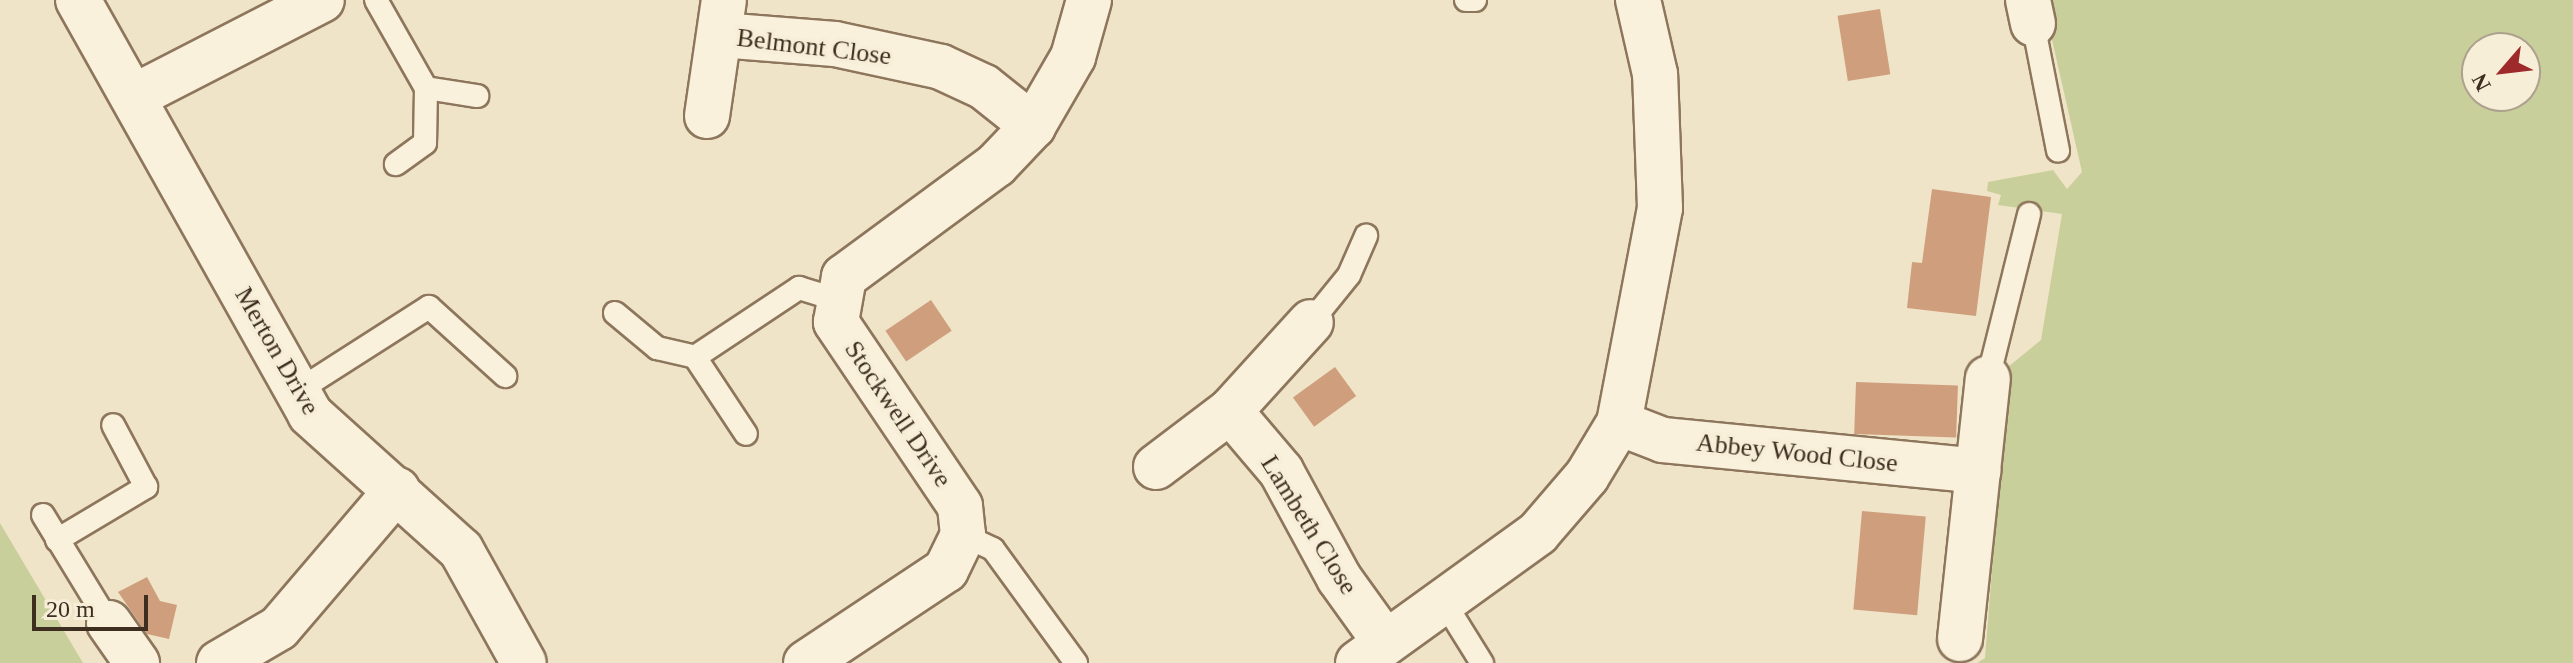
<!DOCTYPE html>
<html>
<head>
<meta charset="utf-8">
<style>
  body { margin:0 }
  #map { position:relative; width:2573px; height:663px; overflow:hidden; background:#f0e4c8; font-family:Georgia,serif }
  div>[style] { position:absolute }
  [style*='--x'] { left:calc(var(--x)*1px); top:calc(var(--y)*1px); width:calc(var(--w)*1px); rotate:calc(var(--a)*1deg) }
  .green>* { inset:0; background:#c9cf9b }
  .building>* { inset:0; background:#cf9f7d; transform-origin:0 0 }
  .roads { filter:drop-shadow(2px 0 #8d765c) drop-shadow(-2px 0 #8d765c) drop-shadow(0 2px #8d765c) drop-shadow(0 -2px #8d765c) }
  .lane>* { height:22px; margin:-11px; padding:0 11px; transform-origin:11px; border-radius:11px; background:#faf1dc }
  .street>* { height:44px; margin:-22px; padding:0 22px; transform-origin:22px; border-radius:22px; background:#faf1dc }
  span { translate:-50% -50%; white-space:nowrap; text-align:center; line-height:1.15; -webkit-text-stroke:7px #f7eed8; paint-order:stroke }
  .street-label { font-size:26px; color:#3d2e20 }
  .north { position:absolute; left:2461px; top:32px; width:80px; height:80px; box-sizing:border-box; background:#f7eed8; border:2px solid #ada18e; border-radius:50%; rotate:242deg; font-size:22px; font-weight:700; line-height:32px; text-align:center; color:#3d2e20 }
  .north::after { content:''; display:block; margin:auto; width:28px; height:36px; background:#9e2a2b; clip-path:polygon(50% 0,100% 100%,50% 72%,0 100%) }
  .scale { position:absolute; left:32px; top:595px; width:116px; height:36px; box-sizing:border-box; border:4px solid #3d2e20; border-top:0; padding-left:10px; font-size:24px; line-height:28px; white-space:nowrap; color:#3d2e20; -webkit-text-stroke:6px #f7eed8; paint-order:stroke }
</style>
</head>
<body>
<div id="map">
  <div class="green">
    <div style="clip-path:polygon(evenodd,2043px 0,2573px 0,2573px 663px,1977px 663px,1985px 658px,2008px 367px,2041px 340px,2062px 214px,1998px 205px,2001px 195px,1987px 191px,1988px 182px,2053px 170px,2067px 189px,2082px 172px,2043px 0,2477px 48px,2525px 48px,2525px 96px,2477px 96px,2477px 48px)"></div>
    <div style="clip-path:polygon(0 523px,83px 663px,0 663px)"></div>
  </div>
  <div class="building">
    <div style="left:1880px;top:9px;width:66px;height:43px;rotate:81deg"></div>
    <div style="clip-path:polygon(1932px 189px,1991px 197px,1976px 316px,1907px 308px,1912px 262px,1922px 263px)"></div>
    <div style="left:931px;top:300px;width:37px;height:55px;rotate:56deg"></div>
    <div style="left:1335px;top:367px;width:36px;height:52px;rotate:54deg"></div>
    <div style="left:1856px;top:382px;width:102px;height:52px;rotate:2deg"></div>
    <div style="left:1862px;top:511px;width:64px;height:99px;rotate:5deg"></div>
    <div style="clip-path:polygon(147px 577px,160px 601px,177px 605px,169px 639px,147px 634px,118px 592px)"></div>
  </div>
  <div class="roads">
    <div class="lane">
      <div style="--x:376;--y:0;--w:101;--a:60.4"></div>
      <div style="--x:426;--y:88;--w:55;--a:91"></div>
      <div style="--x:425;--y:143;--w:36;--a:144"></div>
      <div style="--x:1466;--y:0;--w:9;--a:0"></div>
      <div style="--x:2033;--y:23;--w:130;--a:78.9"></div>
      <div style="--x:426;--y:88;--w:52;--a:8.9"></div>
      <div style="--x:615;--y:313;--w:55;--a:39.8"></div>
      <div style="--x:657;--y:348;--w:39;--a:13"></div>
      <div style="--x:695;--y:357;--w:92;--a:56.5"></div>
      <div style="--x:1311;--y:322;--w:60;--a:-51"></div>
      <div style="--x:1349;--y:275;--w:43;--a:-66.4"></div>
      <div style="--x:695;--y:357;--w:125;--a:-33.6"></div>
      <div style="--x:799;--y:288;--w:38;--a:17"></div>
      <div style="--x:1988;--y:379;--w:170;--a:-76"></div>
      <div style="--x:296;--y:392;--w:158;--a:-32.6"></div>
      <div style="--x:429;--y:307;--w:103;--a:42.2"></div>
      <div style="--x:43;--y:515;--w:127;--a:58.6"></div>
      <div style="--x:963;--y:535;--w:33;--a:25"></div>
      <div style="--x:993;--y:549;--w:141;--a:53.9"></div>
      <div style="--x:57;--y:540;--w:104;--a:-30.8"></div>
      <div style="--x:146;--y:487;--w:70;--a:-118"></div>
      <div style="--x:1444;--y:602;--w:72;--a:58.1"></div>
    </div>
    <div class="street">
      <div style="--x:78;--y:0;--w:475;--a:60.7"></div>
      <div style="--x:310;--y:414;--w:203;--a:42"></div>
      <div style="--x:461;--y:550;--w:129;--a:60.9"></div>
      <div style="--x:2028;--y:0;--w:24;--a:78"></div>
      <div style="--x:720;--y:35;--w:115;--a:4.5"></div>
      <div style="--x:835;--y:44;--w:108;--a:12.2"></div>
      <div style="--x:941;--y:67;--w:47;--a:24.9"></div>
      <div style="--x:984;--y:87;--w:63;--a:38.5"></div>
      <div style="--x:135;--y:96;--w:210;--a:-27.2"></div>
      <div style="--x:707;--y:116;--w:117;--a:-81.7"></div>
      <div style="--x:1230;--y:411;--w:79;--a:49.6"></div>
      <div style="--x:1281;--y:471;--w:122;--a:61.5"></div>
      <div style="--x:1339;--y:578;--w:79;--a:54.3"></div>
      <div style="--x:1619;--y:423;--w:47;--a:21.1"></div>
      <div style="--x:1663;--y:440;--w:317;--a:5.6"></div>
      <div style="--x:1156;--y:467;--w:93;--a:-37.1"></div>
      <div style="--x:1230;--y:411;--w:120;--a:-47.7"></div>
      <div style="--x:109;--y:623;--w:49;--a:55"></div>
      <div style="--x:1960;--y:639;--w:262;--a:-83.9"></div>
      <div style="--x:219;--y:663;--w:69;--a:-30.3"></div>
      <div style="--x:279;--y:628;--w:182;--a:-49.5"></div>
      <div style="--x:806;--y:663;--w:168;--a:-33.6"></div>
      <div style="--x:946;--y:570;--w:39;--a:-64"></div>
      <div style="--x:963;--y:535;--w:29;--a:-96"></div>
      <div style="--x:960;--y:506;--w:222;--a:-124"></div>
      <div style="--x:836;--y:322;--w:46;--a:-79.9"></div>
      <div style="--x:844;--y:277;--w:189;--a:-36.4"></div>
      <div style="--x:996;--y:165;--w:54;--a:-46.5"></div>
      <div style="--x:1033;--y:126;--w:80;--a:-59.9"></div>
      <div style="--x:1073;--y:57;--w:59;--a:-74.3"></div>
      <div style="--x:1358;--y:663;--w:222;--a:-35.8"></div>
      <div style="--x:1538;--y:533;--w:75;--a:-49.3"></div>
      <div style="--x:1587;--y:476;--w:62;--a:-58.9"></div>
      <div style="--x:1619;--y:423;--w:219;--a:-79.2"></div>
      <div style="--x:1660;--y:208;--w:134;--a:-92.1"></div>
      <div style="--x:1655;--y:74;--w:76;--a:-102.9"></div>
    </div>
  </div>
  <div class="street-label">
    <span style="left:814px;top:47px;rotate:7deg">Belmont Close</span>
    <span style="left:277px;top:351px;rotate:60deg">Merton Drive</span>
    <span style="left:898px;top:414px;rotate:56deg">Stockwell Drive</span>
    <span style="left:1797px;top:453px;rotate:6deg">Abbey Wood Close</span>
    <span style="left:1309px;top:525px;rotate:58deg">Lambeth Close</span>
  </div>
  <div class="north">N</div>
  <div class="scale">20 m</div>
</div>
</body>
</html>
